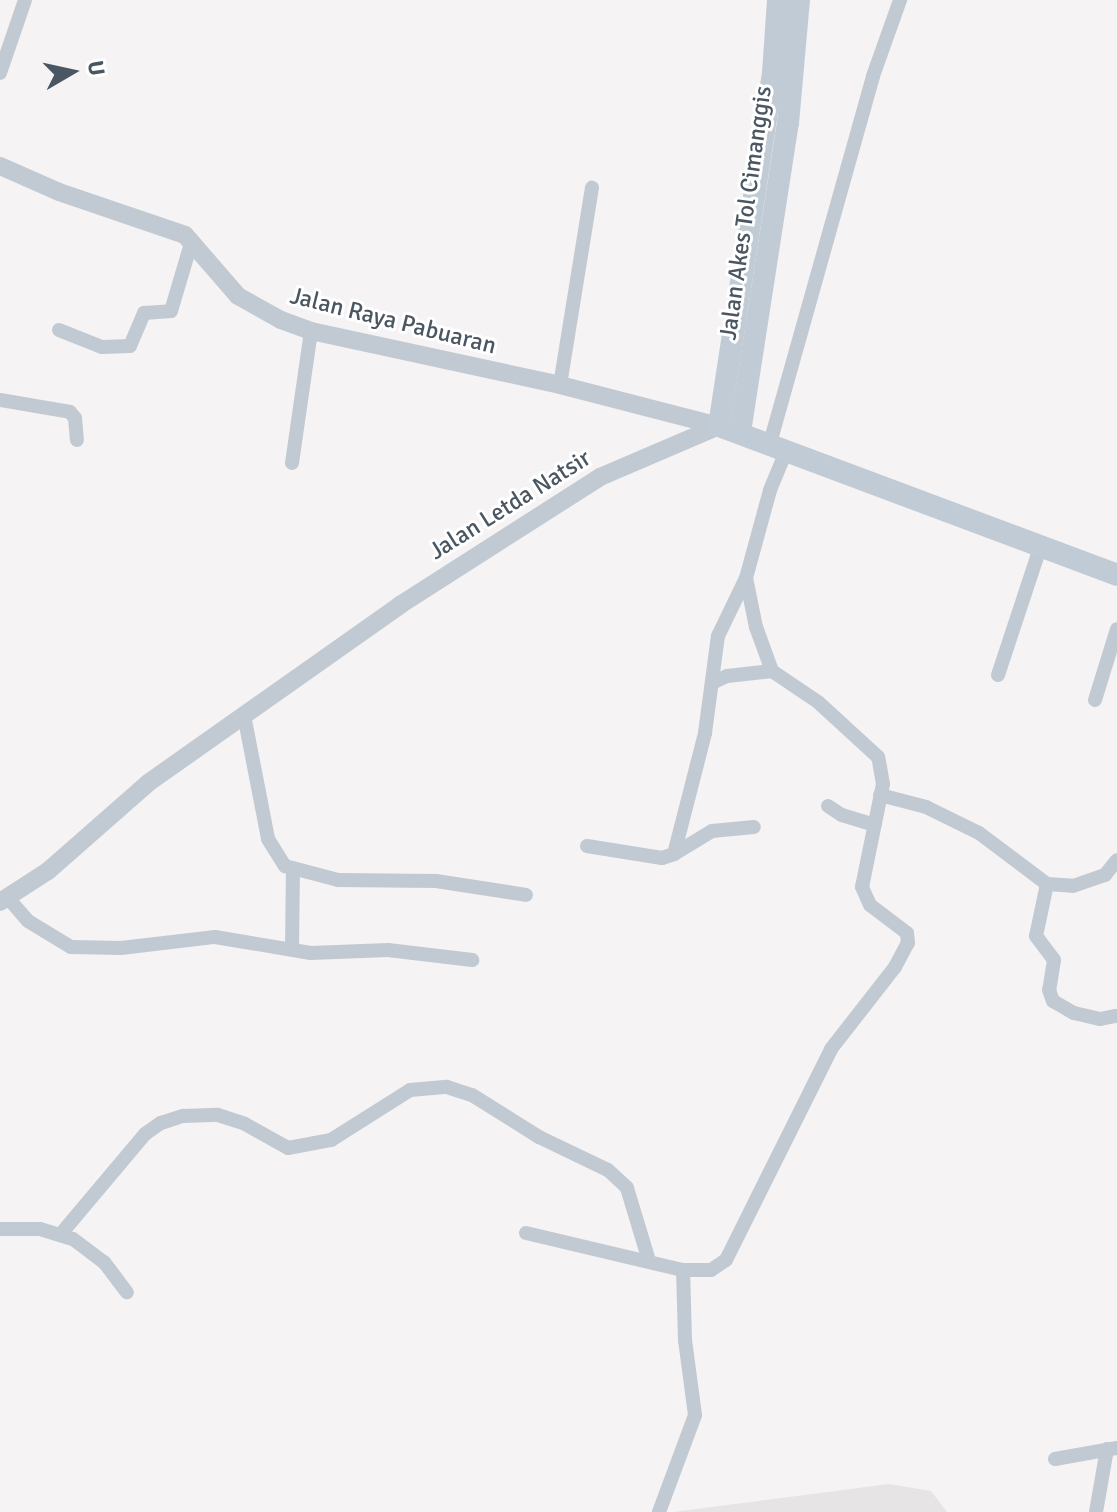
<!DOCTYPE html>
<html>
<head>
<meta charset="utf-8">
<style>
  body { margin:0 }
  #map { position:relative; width:1117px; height:1512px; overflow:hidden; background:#f5f3f3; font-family:Signika,sans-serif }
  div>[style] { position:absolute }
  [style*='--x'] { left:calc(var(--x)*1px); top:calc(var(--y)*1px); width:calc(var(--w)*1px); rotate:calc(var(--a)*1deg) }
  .education>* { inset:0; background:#e6e4e5 }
  .minor>* { height:14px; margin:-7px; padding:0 7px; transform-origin:7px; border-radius:7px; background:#c1cad2 }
  .tertiary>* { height:18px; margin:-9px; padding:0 9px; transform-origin:9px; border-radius:9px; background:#c1cad2 }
  .secondary>* { height:22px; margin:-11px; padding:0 11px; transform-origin:11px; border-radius:11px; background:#c1cbd6 }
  span { translate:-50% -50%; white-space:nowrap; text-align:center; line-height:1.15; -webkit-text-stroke:6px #fff; paint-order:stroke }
  .street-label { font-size:24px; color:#4a5661 }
  .north { position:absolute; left:32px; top:32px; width:80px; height:80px; -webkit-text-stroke:6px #fff; paint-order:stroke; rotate:81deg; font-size:22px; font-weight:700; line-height:32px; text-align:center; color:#4a5661 }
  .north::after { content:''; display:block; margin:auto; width:28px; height:36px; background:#4a5661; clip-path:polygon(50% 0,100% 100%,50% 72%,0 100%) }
</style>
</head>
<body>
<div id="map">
  <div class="education">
    <div style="clip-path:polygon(889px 1484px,931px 1491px,947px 1512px,673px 1512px)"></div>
  </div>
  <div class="minor">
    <div style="--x:0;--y:73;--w:77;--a:-71.1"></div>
    <div style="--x:59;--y:330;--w:46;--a:21.6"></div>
    <div style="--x:102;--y:347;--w:28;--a:-2"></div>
    <div style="--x:130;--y:346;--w:36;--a:-67"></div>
    <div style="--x:144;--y:313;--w:27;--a:-4"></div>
    <div style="--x:171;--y:311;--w:74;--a:-73.5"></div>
    <div style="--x:560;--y:385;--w:200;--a:-80.8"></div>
    <div style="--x:0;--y:400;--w:71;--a:9.7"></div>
    <div style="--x:70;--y:412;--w:8;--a:50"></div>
    <div style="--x:75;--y:418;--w:22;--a:85"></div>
    <div style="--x:770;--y:443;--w:381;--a:-74.3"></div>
    <div style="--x:873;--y:76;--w:81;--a:-70.4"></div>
    <div style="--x:292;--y:463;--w:133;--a:-81.8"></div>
    <div style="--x:746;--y:578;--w:50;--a:78.5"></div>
    <div style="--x:756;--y:627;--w:47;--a:70"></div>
    <div style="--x:998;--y:675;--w:137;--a:-71.7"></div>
    <div style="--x:1095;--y:700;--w:74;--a:-72.8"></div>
    <div style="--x:244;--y:715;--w:126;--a:79"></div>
    <div style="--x:268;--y:839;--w:32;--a:58"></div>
    <div style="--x:285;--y:866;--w:55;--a:14.8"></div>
    <div style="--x:338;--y:880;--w:98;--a:0.6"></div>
    <div style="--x:436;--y:881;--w:91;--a:8.8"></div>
    <div style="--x:880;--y:795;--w:48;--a:14.6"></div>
    <div style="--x:926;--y:807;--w:59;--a:26.1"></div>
    <div style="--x:979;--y:833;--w:85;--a:36.9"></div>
    <div style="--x:1047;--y:884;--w:26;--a:4"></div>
    <div style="--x:1073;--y:886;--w:34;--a:-19"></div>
    <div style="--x:1105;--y:875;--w:19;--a:-51"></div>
    <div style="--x:828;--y:806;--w:17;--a:33"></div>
    <div style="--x:842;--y:815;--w:34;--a:17"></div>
    <div style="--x:587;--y:846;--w:76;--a:9.1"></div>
    <div style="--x:662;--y:858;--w:13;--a:-18"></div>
    <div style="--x:674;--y:854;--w:44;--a:-31.2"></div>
    <div style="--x:712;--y:831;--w:42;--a:-5.4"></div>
    <div style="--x:674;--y:854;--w:125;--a:-75.6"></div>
    <div style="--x:705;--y:733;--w:98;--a:-82.4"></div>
    <div style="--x:718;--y:636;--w:64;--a:-64.2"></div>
    <div style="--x:746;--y:578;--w:91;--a:-74.7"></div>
    <div style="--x:770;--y:490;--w:44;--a:-67.5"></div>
    <div style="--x:1047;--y:884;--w:53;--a:101.9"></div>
    <div style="--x:1036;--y:936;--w:30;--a:53"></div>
    <div style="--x:1054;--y:960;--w:30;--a:99"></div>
    <div style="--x:1049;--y:990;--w:12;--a:70"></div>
    <div style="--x:1053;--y:1001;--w:24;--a:30"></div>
    <div style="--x:1074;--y:1013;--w:27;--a:13"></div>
    <div style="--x:1100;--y:1019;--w:16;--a:-11"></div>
    <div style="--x:8;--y:898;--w:30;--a:49"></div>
    <div style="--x:28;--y:921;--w:50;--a:31.2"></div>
    <div style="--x:71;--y:947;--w:50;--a:1.1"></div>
    <div style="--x:121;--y:948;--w:95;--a:-6.7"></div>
    <div style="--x:215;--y:937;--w:97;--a:9.5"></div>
    <div style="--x:311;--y:953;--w:77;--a:-2.2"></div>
    <div style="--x:388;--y:950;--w:85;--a:6.8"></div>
    <div style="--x:292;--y:949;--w:78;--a:-89.3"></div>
    <div style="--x:0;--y:1229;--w:40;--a:0"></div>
    <div style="--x:40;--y:1229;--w:34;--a:17"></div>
    <div style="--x:73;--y:1239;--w:39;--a:37"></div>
    <div style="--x:104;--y:1262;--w:38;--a:53"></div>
    <div style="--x:526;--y:1233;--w:161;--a:13.3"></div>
    <div style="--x:683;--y:1270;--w:28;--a:0"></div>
    <div style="--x:711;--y:1270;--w:18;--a:-34"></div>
    <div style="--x:726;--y:1260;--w:236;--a:-63.5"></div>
    <div style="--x:831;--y:1049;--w:104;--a:-52"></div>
    <div style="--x:895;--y:967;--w:27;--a:-62"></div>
    <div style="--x:908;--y:943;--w:10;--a:-96"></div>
    <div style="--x:907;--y:933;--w:46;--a:-142.9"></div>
    <div style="--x:870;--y:905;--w:20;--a:-114"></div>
    <div style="--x:862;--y:887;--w:105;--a:-78.5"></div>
    <div style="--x:883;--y:784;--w:27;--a:-100"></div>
    <div style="--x:878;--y:757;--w:81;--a:-137.5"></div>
    <div style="--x:818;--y:702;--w:55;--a:-146"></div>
    <div style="--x:772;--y:671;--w:45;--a:173.7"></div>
    <div style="--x:727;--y:676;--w:14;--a:155"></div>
    <div style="--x:60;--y:1235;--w:132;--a:-49.9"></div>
    <div style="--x:145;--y:1134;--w:19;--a:-35"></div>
    <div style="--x:161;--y:1123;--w:23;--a:-18"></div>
    <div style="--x:183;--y:1116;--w:35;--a:-2"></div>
    <div style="--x:218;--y:1115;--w:28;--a:18"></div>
    <div style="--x:245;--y:1124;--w:49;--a:29.2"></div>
    <div style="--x:288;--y:1148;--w:44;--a:-10.5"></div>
    <div style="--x:331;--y:1140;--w:93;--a:-32.3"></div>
    <div style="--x:410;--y:1090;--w:37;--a:-5"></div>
    <div style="--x:447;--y:1087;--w:26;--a:18"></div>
    <div style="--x:472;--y:1095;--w:79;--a:32.1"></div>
    <div style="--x:539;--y:1137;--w:76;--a:25.6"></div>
    <div style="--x:608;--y:1170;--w:26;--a:43"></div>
    <div style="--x:627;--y:1188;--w:76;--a:73.2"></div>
    <div style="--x:1055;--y:1459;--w:63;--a:-10.1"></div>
    <div style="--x:659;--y:1512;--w:103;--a:-69.6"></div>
    <div style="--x:695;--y:1415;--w:76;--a:-97.6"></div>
    <div style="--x:685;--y:1340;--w:70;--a:-91.6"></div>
    <div style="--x:1096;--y:1512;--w:64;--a:-80.1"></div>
  </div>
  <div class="tertiary">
    <div style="--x:0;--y:166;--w:64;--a:23.8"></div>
    <div style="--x:59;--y:192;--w:133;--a:18.8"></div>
    <div style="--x:185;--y:235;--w:81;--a:49"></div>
    <div style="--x:238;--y:296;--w:49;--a:29.2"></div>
    <div style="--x:281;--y:320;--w:32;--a:20"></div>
    <div style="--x:311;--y:331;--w:255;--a:12.2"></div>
    <div style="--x:560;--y:385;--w:164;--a:14.5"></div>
    <div style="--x:0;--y:902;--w:57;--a:-32.9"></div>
    <div style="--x:48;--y:871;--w:133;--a:-41.3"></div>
    <div style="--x:148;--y:783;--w:309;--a:-35.2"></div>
    <div style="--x:400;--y:605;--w:237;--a:-32.6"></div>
    <div style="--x:600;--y:477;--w:129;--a:-23.2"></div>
  </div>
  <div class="secondary">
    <div style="--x:778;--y:0;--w:73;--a:93.9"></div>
    <div style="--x:773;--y:73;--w:357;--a:98.7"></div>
    <div style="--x:719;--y:426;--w:425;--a:20.5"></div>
    <div style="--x:740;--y:432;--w:313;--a:-81.2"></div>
    <div style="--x:788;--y:123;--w:123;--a:-84.9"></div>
  </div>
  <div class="street-label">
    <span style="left:746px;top:213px;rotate:-82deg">Jalan Akes Tol Cimanggis</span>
    <span style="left:393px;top:321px;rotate:14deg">Jalan Raya Pabuaran</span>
    <span style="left:510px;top:505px;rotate:-32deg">Jalan Letda Natsir</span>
  </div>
  <div class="north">U</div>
</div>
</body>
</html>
